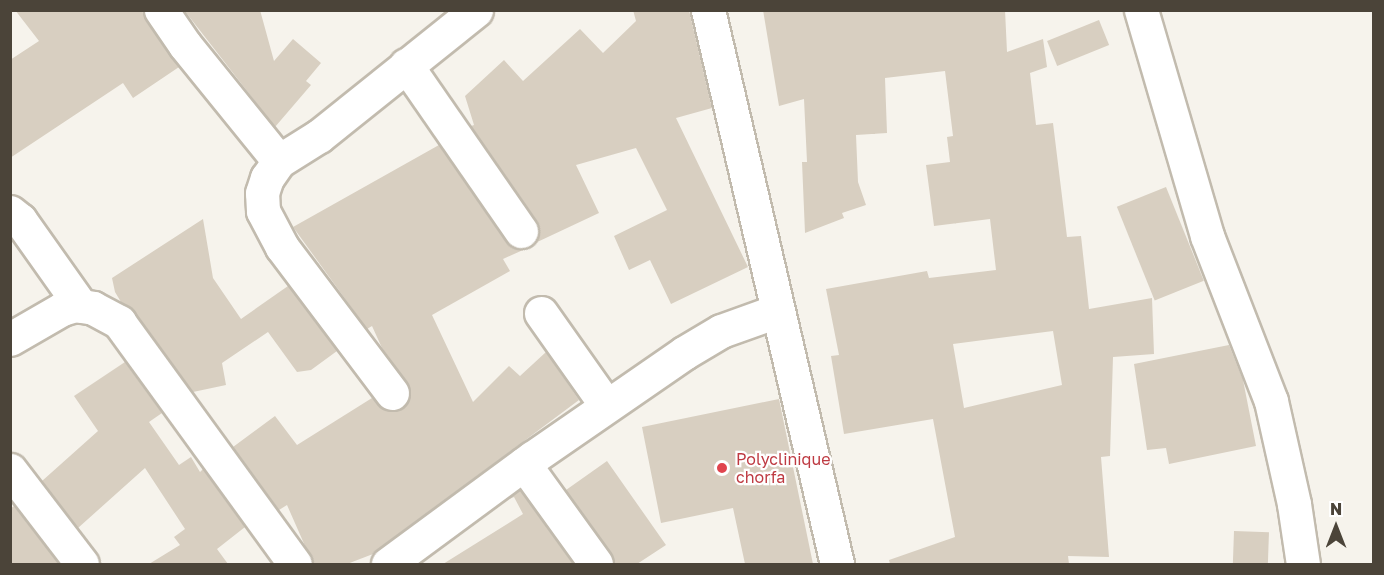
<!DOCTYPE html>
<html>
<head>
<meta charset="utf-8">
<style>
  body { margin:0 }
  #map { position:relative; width:1384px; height:575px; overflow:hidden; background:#f6f3ec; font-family:"Golos Text",sans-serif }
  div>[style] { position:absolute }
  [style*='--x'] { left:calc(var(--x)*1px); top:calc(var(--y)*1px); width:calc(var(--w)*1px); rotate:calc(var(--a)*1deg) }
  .building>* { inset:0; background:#d8cfc1; transform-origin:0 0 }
  .roads { filter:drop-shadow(2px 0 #c2bbae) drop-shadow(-2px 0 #c2bbae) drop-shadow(0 2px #c2bbae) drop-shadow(0 -2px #c2bbae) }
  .minor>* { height:33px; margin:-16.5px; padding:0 16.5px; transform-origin:16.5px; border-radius:16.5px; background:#fff }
  .dots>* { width:16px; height:16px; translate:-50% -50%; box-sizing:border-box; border:3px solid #fff; border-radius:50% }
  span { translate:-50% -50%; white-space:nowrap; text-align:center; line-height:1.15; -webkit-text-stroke:4.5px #fff; paint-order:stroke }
  .health-label { font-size:16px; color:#be3a42 }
  .left { translate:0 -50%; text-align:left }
  .frame { position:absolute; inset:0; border:12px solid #4b4439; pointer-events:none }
  .north { position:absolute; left:1306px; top:497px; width:60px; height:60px; -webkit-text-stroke:4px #fff; paint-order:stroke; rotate:0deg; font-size:16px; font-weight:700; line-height:24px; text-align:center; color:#4b4439 }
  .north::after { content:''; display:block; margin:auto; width:21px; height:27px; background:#4b4439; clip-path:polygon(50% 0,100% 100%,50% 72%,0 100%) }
</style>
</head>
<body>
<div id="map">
  <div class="building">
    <div style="clip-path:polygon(15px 10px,142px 10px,146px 21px,179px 67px,133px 98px,123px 83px,10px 158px,10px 60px,39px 41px)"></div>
    <div style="clip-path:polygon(184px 10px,260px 10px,274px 61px,293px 39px,321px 63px,306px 81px,311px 85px,275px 127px)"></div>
    <div style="clip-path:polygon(633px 10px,689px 10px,712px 108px,676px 118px,748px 267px,671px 304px,650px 260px,629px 270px,614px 236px,667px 210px,636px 148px,576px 165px,599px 213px,533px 244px,540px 230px,537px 221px,471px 126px,474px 125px,465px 96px,504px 60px,523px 81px,580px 29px,603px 53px,636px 21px)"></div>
    <div style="clip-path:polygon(evenodd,763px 10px,1005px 10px,1007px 52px,1043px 39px,1047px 67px,1030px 73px,1036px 125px,1053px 123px,1067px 237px,1081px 236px,1089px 309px,1152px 298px,1154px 354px,1113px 357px,1110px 456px,1101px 457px,1109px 557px,1068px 556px,1069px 564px,890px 564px,889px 560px,955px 537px,933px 419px,844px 434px,831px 356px,839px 355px,826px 289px,927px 271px,929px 278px,996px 270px,990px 219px,934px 226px,926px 165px,950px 162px,947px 137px,953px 136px,945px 71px,885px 78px,887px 133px,856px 135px,858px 182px,866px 205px,842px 213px,844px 218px,805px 233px,802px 162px,807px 162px,804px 99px,779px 106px,763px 10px,1053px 331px,1062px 385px,964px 408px,953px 344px,1053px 331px)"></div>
    <div style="left:1099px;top:20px;width:27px;height:56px;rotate:68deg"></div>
    <div style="clip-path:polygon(439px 145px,506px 242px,514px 248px,523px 250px,503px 259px,510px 271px,432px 315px,473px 402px,509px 366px,520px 376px,546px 352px,579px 400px,373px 554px,347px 564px,313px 564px,287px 505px,279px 510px,233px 447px,275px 416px,297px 445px,372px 398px,385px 410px,395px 411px,403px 408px,409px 401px,411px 391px,407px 382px,382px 348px,372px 326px,367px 329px,293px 227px)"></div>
    <div style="left:1166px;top:187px;width:101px;height:53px;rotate:68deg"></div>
    <div style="clip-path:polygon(203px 219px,213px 278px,241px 319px,288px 286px,337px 351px,311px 370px,297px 372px,268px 332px,222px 363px,226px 385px,193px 392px,134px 311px,121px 302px,115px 292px,112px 278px)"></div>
    <div style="clip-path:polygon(1229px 345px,1243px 380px,1256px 446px,1169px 464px,1166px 448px,1147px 450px,1134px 364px)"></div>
    <div style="clip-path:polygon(125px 362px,162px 413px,149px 422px,179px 465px,191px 457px,200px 472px,203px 469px,245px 527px,217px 549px,228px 564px,149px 564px,180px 545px,174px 537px,185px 529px,145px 468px,78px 528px,42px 481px,98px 431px,74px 396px)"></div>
    <div style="clip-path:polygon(779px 399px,813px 564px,745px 564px,733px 508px,661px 523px,642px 427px)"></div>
    <div style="clip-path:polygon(607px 461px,666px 545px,637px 564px,614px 564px,611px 553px,566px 490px)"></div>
    <div style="clip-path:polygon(520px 490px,573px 564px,443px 564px,523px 514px,514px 497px,507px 500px)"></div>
    <div style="clip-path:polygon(14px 506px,59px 564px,10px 564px,10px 509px)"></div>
    <div style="left:1234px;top:531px;width:35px;height:33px;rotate:2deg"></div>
  </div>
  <div class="roads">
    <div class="minor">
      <div style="--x:161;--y:10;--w:42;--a:55.6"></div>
      <div style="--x:185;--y:45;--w:149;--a:51"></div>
      <div style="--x:708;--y:10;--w:569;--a:76.89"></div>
      <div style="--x:1141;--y:10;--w:235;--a:73.7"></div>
      <div style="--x:1207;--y:236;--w:177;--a:68.8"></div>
      <div style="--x:1271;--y:401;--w:106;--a:77.4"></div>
      <div style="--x:1294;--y:504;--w:61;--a:81.5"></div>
      <div style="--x:406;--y:65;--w:202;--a:55.3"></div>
      <div style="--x:10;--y:212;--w:13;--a:39"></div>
      <div style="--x:20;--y:220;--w:105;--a:54.7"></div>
      <div style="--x:541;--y:313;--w:113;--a:54.8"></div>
      <div style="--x:10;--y:339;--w:60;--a:-30"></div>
      <div style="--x:62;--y:309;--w:14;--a:-17"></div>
      <div style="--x:75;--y:305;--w:18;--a:9"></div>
      <div style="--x:93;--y:308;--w:30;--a:28"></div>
      <div style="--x:119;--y:322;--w:299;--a:54"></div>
      <div style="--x:392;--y:393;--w:183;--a:-127"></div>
      <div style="--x:282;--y:247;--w:41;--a:-117.8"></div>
      <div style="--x:263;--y:211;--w:18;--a:-93"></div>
      <div style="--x:262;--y:193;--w:16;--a:-72"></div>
      <div style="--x:267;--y:178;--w:21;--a:-55"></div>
      <div style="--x:279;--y:161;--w:47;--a:-32"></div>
      <div style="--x:319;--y:136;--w:201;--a:-38.7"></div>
      <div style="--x:524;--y:464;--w:123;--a:54.2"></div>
      <div style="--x:10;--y:470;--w:118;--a:52.5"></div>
      <div style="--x:388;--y:564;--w:179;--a:-36.4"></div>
      <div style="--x:532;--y:458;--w:185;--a:-34.6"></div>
      <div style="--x:684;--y:353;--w:43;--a:-30.7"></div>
      <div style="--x:721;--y:331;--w:59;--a:-19.7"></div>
    </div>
  </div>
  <div class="dots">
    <div style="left:722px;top:468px;background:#e0444e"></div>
  </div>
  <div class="health-label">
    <span class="left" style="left:736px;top:468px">Polyclinique<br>chorfa</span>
  </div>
  <div class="frame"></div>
  <div class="north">N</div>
</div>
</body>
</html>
